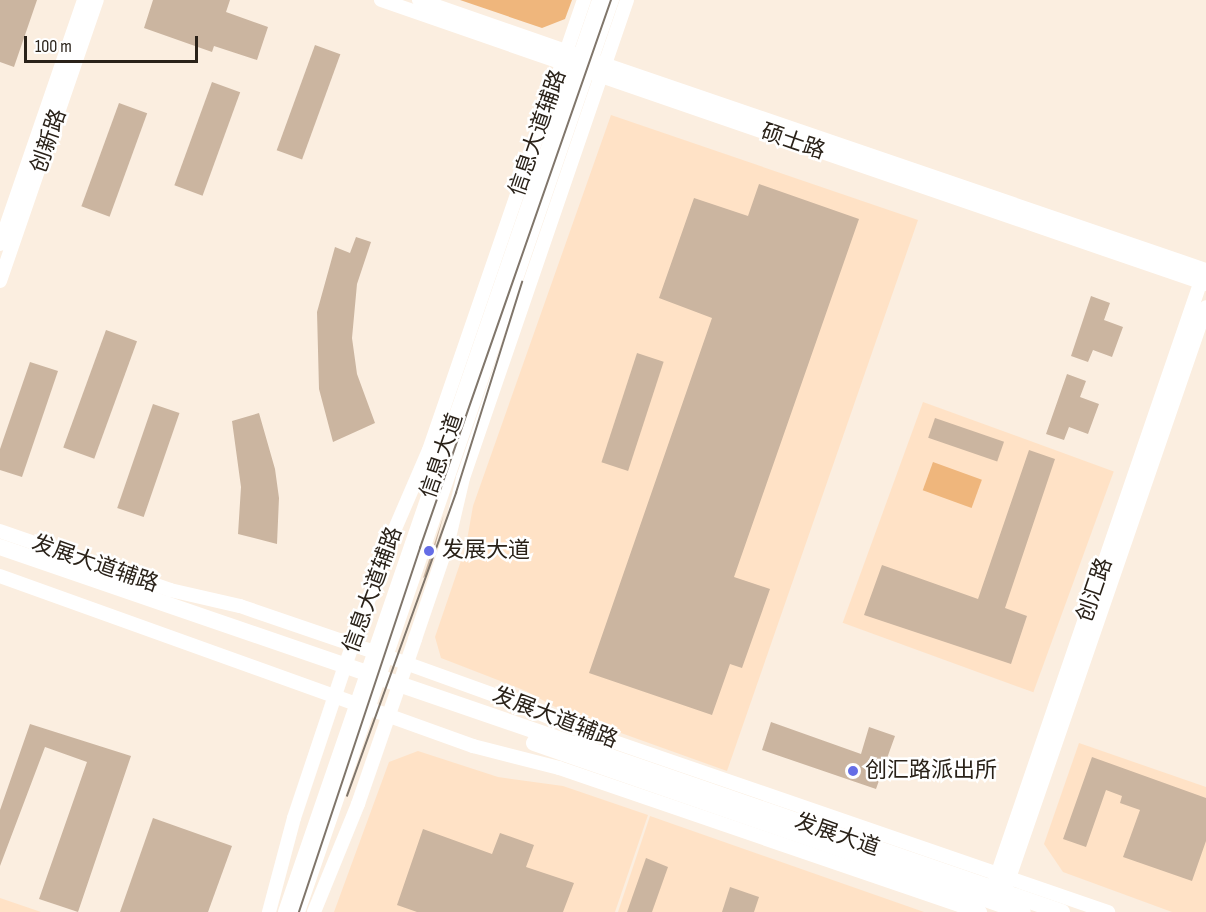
<!DOCTYPE html>
<html>
<head>
<meta charset="utf-8">
<style>
  body { margin:0 }
  #map { position:relative; width:1206px; height:912px; overflow:hidden; background:#fbeee0; font-family:"Sofia Sans Condensed","Noto Sans SC",sans-serif }
  div>[style] { position:absolute }
  [style*='--x'] { left:calc(var(--x)*1px); top:calc(var(--y)*1px); width:calc(var(--w)*1px); rotate:calc(var(--a)*1deg) }
  .built>* { inset:0; background:#ffe2c6; transform-origin:0 0 }
  .green>* { inset:0; background:#efb67c; transform-origin:0 0 }
  .building>* { inset:0; background:#cbb5a0; transform-origin:0 0 }
  .minor>* { height:14px; margin:-7px; padding:0 7px; transform-origin:7px; border-radius:7px; background:#fff }
  .major>* { height:16px; margin:-8px; padding:0 8px; transform-origin:8px; border-radius:8px; background:#fff }
  .tram>* { height:1.5px; margin:-0.75px; padding:0 0.75px; transform-origin:0.75px; border-radius:0.75px; background:#80766b }
  .dots>* { width:16px; height:16px; translate:-50% -50%; box-sizing:border-box; border:3px solid #fff; border-radius:50% }
  span { translate:-50% -50%; white-space:nowrap; text-align:center; line-height:1.15; -webkit-text-stroke:5px #fff; paint-order:stroke }
  .street-label { font-size:22px; color:#2a2219 }
  .poi-label { font-size:22px; color:#2a2219 }
  .left { translate:0 -50%; text-align:left }
  .scale { position:absolute; left:24px; top:36px; width:174px; height:27px; box-sizing:border-box; border:3px solid #2a2219; border-top:0; padding-left:8px; font-size:18px; line-height:21px; white-space:nowrap; color:#2a2219; -webkit-text-stroke:4px #fff; paint-order:stroke }
</style>
</head>
<body>
<div id="map">
  <div class="built">
    <div style="clip-path:polygon(611px 115px,918px 220px,727px 771px,568px 714px,526px 691px,441px 658px,435px 637px,466px 546px,473px 506px)"></div>
    <div style="left:923px;top:402px;width:203px;height:235px;rotate:20deg"></div>
    <div style="clip-path:polygon(1079px 743px,1206px 787px,1206px 912px,1172px 912px,1063px 872px,1044px 844px)"></div>
    <div style="clip-path:polygon(418px 751px,498px 777px,563px 786px,648px 815px,615px 912px,334px 912px,389px 762px)"></div>
    <div style="clip-path:polygon(650px 816px,924px 912px,618px 912px)"></div>
    <div style="clip-path:polygon(0 898px,41px 912px,0 912px)"></div>
  </div>
  <div class="green">
    <div style="clip-path:polygon(460px 0,572px 0,565px 19px,542px 28px)"></div>
    <div style="left:933px;top:462px;width:52px;height:30px;rotate:20deg"></div>
  </div>
  <div class="building">
    <div style="clip-path:polygon(0 0,37px 0,14px 67px,0 62px)"></div>
    <div style="clip-path:polygon(153px 0,230px 0,226px 12px,268px 27px,257px 60px,214px 46px,212px 52px,144px 28px)"></div>
    <div style="left:315px;top:45px;width:27px;height:112px;rotate:20deg"></div>
    <div style="left:212px;top:82px;width:30px;height:110px;rotate:20deg"></div>
    <div style="left:119px;top:103px;width:30px;height:110px;rotate:20deg"></div>
    <div style="clip-path:polygon(759px 184px,859px 219px,734px 577px,770px 589px,742px 668px,730px 664px,712px 715px,589px 673px,712px 318px,659px 298px,694px 198px,748px 216px)"></div>
    <div style="clip-path:polygon(356px 237px,371px 242px,357px 284px,352px 338px,357px 374px,375px 423px,333px 442px,319px 389px,317px 312px,335px 247px,350px 253px)"></div>
    <div style="clip-path:polygon(1091px 296px,1110px 303px,1104px 320px,1123px 327px,1112px 357px,1093px 350px,1088px 362px,1071px 356px)"></div>
    <div style="left:106px;top:330px;width:33px;height:125px;rotate:20deg"></div>
    <div style="left:637px;top:353px;width:28px;height:115px;rotate:18deg"></div>
    <div style="clip-path:polygon(30px 362px,58px 371px,22px 477px,0 470px,0 449px)"></div>
    <div style="clip-path:polygon(1067px 374px,1086px 381px,1080px 397px,1099px 404px,1088px 434px,1069px 427px,1064px 440px,1046px 434px)"></div>
    <div style="left:153px;top:404px;width:28px;height:110px;rotate:19deg"></div>
    <div style="clip-path:polygon(259px 413px,275px 469px,279px 498px,277px 544px,238px 534px,241px 487px,232px 421px)"></div>
    <div style="left:935px;top:418px;width:73px;height:21px;rotate:19deg"></div>
    <div style="clip-path:polygon(1029px 450px,1055px 459px,1005px 608px,1027px 616px,1011px 664px,864px 615px,882px 565px,978px 599px)"></div>
    <div style="clip-path:polygon(444px 514px,427px 575px,423px 578px)"></div>
    <div style="clip-path:polygon(771px 722px,861px 754px,869px 727px,895px 736px,876px 789px,762px 750px)"></div>
    <div style="clip-path:polygon(30px 724px,131px 756px,78px 912px,39px 899px,87px 762px,45px 747px,0 866px,0 810px)"></div>
    <div style="clip-path:polygon(1092px 757px,1206px 798px,1206px 841px,1192px 881px,1123px 857px,1140px 810px,1120px 803px,1122px 796px,1106px 790px,1086px 847px,1063px 839px)"></div>
    <div style="clip-path:polygon(153px 818px,232px 846px,208px 912px,120px 912px)"></div>
    <div style="clip-path:polygon(423px 829px,492px 854px,500px 833px,534px 845px,526px 867px,574px 883px,563px 912px,417px 912px,397px 905px)"></div>
    <div style="clip-path:polygon(646px 858px,668px 867px,652px 912px,627px 912px)"></div>
    <div style="clip-path:polygon(730px 887px,759px 897px,754px 912px,722px 912px)"></div>
  </div>
  <div class="minor">
    <div style="--x:381;--y:0;--w:199;--a:19.1"></div>
    <div style="--x:419;--y:0;--w:164;--a:19.2"></div>
    <div style="--x:598;--y:62;--w:643;--a:18.89"></div>
    <div style="--x:595;--y:74;--w:646;--a:18.97"></div>
    <div style="--x:0;--y:244;--w:258;--a:-71"></div>
    <div style="--x:0;--y:281;--w:297;--a:-71"></div>
    <div style="--x:0;--y:531;--w:180;--a:19.1"></div>
    <div style="--x:170;--y:590;--w:72;--a:12.9"></div>
    <div style="--x:240;--y:606;--w:154;--a:18.9"></div>
    <div style="--x:386;--y:656;--w:133;--a:19.8"></div>
    <div style="--x:511;--y:701;--w:69;--a:23.2"></div>
    <div style="--x:574;--y:728;--w:565;--a:19.01"></div>
    <div style="--x:0;--y:576;--w:503;--a:19.77"></div>
    <div style="--x:473;--y:746;--w:89;--a:14.3"></div>
    <div style="--x:559;--y:768;--w:445;--a:18.9"></div>
    <div style="--x:995;--y:881;--w:641;--a:-71.06"></div>
    <div style="--x:1007;--y:884;--w:610;--a:-70.97"></div>
    <div style="--x:269;--y:912;--w:97;--a:-75.1"></div>
    <div style="--x:294;--y:818;--w:160;--a:-71.5"></div>
    <div style="--x:345;--y:666;--w:128;--a:-70.4"></div>
    <div style="--x:388;--y:545;--w:103;--a:-66.7"></div>
    <div style="--x:429;--y:450;--w:476;--a:-71"></div>
    <div style="--x:285;--y:912;--w:965;--a:-71"></div>
    <div style="--x:298;--y:912;--w:965;--a:-71"></div>
    <div style="--x:314;--y:912;--w:117;--a:-67.8"></div>
    <div style="--x:358;--y:804;--w:175;--a:-70.9"></div>
    <div style="--x:415;--y:639;--w:102;--a:-71.2"></div>
    <div style="--x:448;--y:542;--w:66;--a:-76.8"></div>
    <div style="--x:463;--y:478;--w:505;--a:-71.06"></div>
  </div>
  <div class="major">
    <div style="--x:0;--y:547;--w:1123;--a:18.97"></div>
    <div style="--x:534;--y:743;--w:517;--a:19.07"></div>
  </div>
  <div class="tram">
    <div style="--x:347;--y:796;--w:322;--a:-70.2"></div>
    <div style="--x:456;--y:493;--w:221;--a:-72.6"></div>
    <div style="--x:299;--y:912;--w:384;--a:-71.6"></div>
    <div style="--x:420;--y:548;--w:580;--a:-70.78"></div>
  </div>
  <div class="dots">
    <div style="left:429px;top:551px;background:#656de6"></div>
    <div style="left:853px;top:771px;background:#656de6"></div>
  </div>
  <div class="street-label">
    <span style="left:538px;top:133px;rotate:-71deg">信息大道辅路</span>
    <span style="left:49px;top:141px;rotate:-71deg">创新路</span>
    <span style="left:793px;top:142px;rotate:19deg">硕士路</span>
    <span style="left:442px;top:456px;rotate:-71deg">信息大道</span>
    <span style="left:95px;top:564px;rotate:19deg">发展大道辅路</span>
    <span style="left:373px;top:590px;rotate:-70deg">信息大道辅路</span>
    <span style="left:1095px;top:590px;rotate:-71deg">创汇路</span>
    <span style="left:555px;top:718px;rotate:21deg">发展大道辅路</span>
    <span style="left:837px;top:835px;rotate:19deg">发展大道</span>
  </div>
  <div class="poi-label">
    <span class="left" style="left:442px;top:551px">发展大道</span>
    <span class="left" style="left:865px;top:771px">创汇路派出所</span>
  </div>
  <div class="scale">100 m</div>
</div>
</body>
</html>
